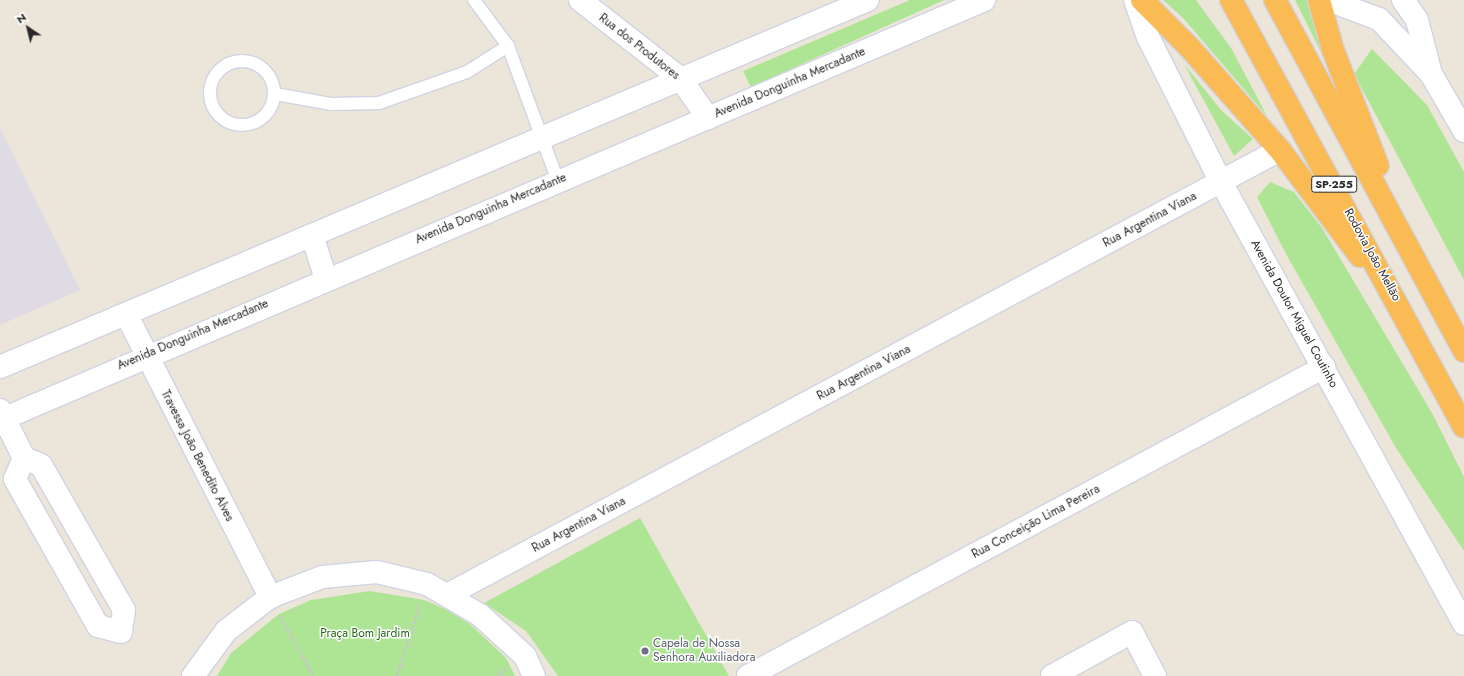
<!DOCTYPE html>
<html>
<head>
<meta charset="utf-8">
<style>
  body { margin:0 }
  #map { position:relative; width:1464px; height:676px; overflow:hidden; background:#ece5da; font-family:Jost,sans-serif }
  div>[style] { position:absolute }
  [style*='--x'] { left:calc(var(--x)*1px); top:calc(var(--y)*1px); width:calc(var(--w)*1px); rotate:calc(var(--a)*1deg) }
  .industrial>* { inset:0; background:#dedbe4 }
  .green>* { inset:0; background:#aee594 }
  .path>* { height:2.5px; margin-top:-1.25px; transform-origin:0; background:repeating-linear-gradient(90deg,#c7c7c7 0 3px,transparent 0 5px) }
  .roads { filter:drop-shadow(1px 0 #d0d3e3) drop-shadow(-1px 0 #d0d3e3) drop-shadow(0 1px #d0d3e3) drop-shadow(0 -1px #d0d3e3) }
  .service>* { height:12px; margin:-6px; padding:0 6px; transform-origin:6px; border-radius:6px; background:#fff }
  .service>.ring { margin:-6px; padding:0; box-sizing:content-box; background:none; border:12px solid #fff; border-radius:50% }
  .minor>* { height:22px; margin:-11px; padding:0 11px; transform-origin:11px; border-radius:11px; background:#fff }
  .tertiary>* { height:22px; margin:-11px; padding:0 11px; transform-origin:11px; border-radius:11px; background:#fff }
  .secondary>* { height:22px; margin:-11px; padding:0 11px; transform-origin:11px; border-radius:11px; background:#fff }
  .trunk>* { height:22px; margin:-11px; padding:0 11px; transform-origin:11px; border-radius:11px; background:#faba54 }
  .dots>* { width:11px; height:11px; translate:-50% -50%; box-sizing:border-box; border:2px solid #fff; border-radius:50% }
  span { translate:-50% -50%; white-space:nowrap; text-align:center; line-height:1.15; -webkit-text-stroke:3px #fff; paint-order:stroke }
  .shield-label span { padding:1px 3px; background:#fff; border:1px solid; border-radius:3px; -webkit-text-stroke-width:0 }
  .shield-label { font-size:11px; color:#292929; font-weight:700 }
  .street-label { font-size:12px; color:#292929 }
  .park-label { font-size:12px; color:#266817 }
  .worship-label { font-size:12px; color:#5b616d }
  .left { translate:0 -50%; text-align:left }
  .north { position:absolute; left:8px; top:8px; width:40px; height:40px; -webkit-text-stroke:3px #fff; paint-order:stroke; rotate:325deg; font-size:11px; font-weight:700; line-height:16px; text-align:center; color:#292929 }
  .north::after { content:''; display:block; margin:auto; width:14px; height:18px; background:#292929; clip-path:polygon(50% 0,100% 100%,50% 72%,0 100%) }
</style>
</head>
<body>
<div id="map">
  <div class="industrial">
    <div style="clip-path:polygon(0 128px,80px 290px,0 325px)"></div>
  </div>
  <div class="green">
    <div style="clip-path:polygon(910px 0,944px 0,751px 87px,743px 71px)"></div>
    <div style="clip-path:polygon(1163px 0,1196px 0,1231px 48px,1267px 116px,1183px 18px)"></div>
    <div style="clip-path:polygon(1295px 0,1310px 0,1323px 56px)"></div>
    <div style="clip-path:polygon(1372px 49px,1427px 105px,1464px 172px,1464px 280px,1354px 74px)"></div>
    <div style="clip-path:polygon(1184px 64px,1221px 110px,1253px 139px,1234px 156px)"></div>
    <div style="clip-path:polygon(1270px 182px,1294px 192px,1322px 228px,1432px 413px,1464px 477px,1464px 551px,1396px 448px,1285px 252px,1257px 197px)"></div>
    <div style="clip-path:polygon(640px 518px,729px 676px,558px 676px,526px 631px,484px 603px)"></div>
    <div style="clip-path:polygon(370px 591px,424px 600px,445px 609px,470px 624px,506px 658px,515px 676px,217px 676px,231px 653px,279px 614px,311px 600px)"></div>
  </div>
  <div class="path">
    <div style="--x:280;--y:616;--w:69;--a:60.5"></div>
    <div style="--x:397;--y:676;--w:76;--a:-72.3"></div>
    <div style="--x:496;--y:676;--w:14;--a:-36"></div>
  </div>
  <div class="roads">
    <div class="service">
      <div style="--x:474;--y:0;--w:57;--a:53.5"></div>
      <div style="--x:508;--y:46;--w:144;--a:69.7"></div>
      <div class="ring" style="left:210px;top:61px;width:52px;height:52px"></div>
      <div style="--x:275;--y:94;--w:58;--a:10"></div>
      <div style="--x:332;--y:104;--w:47;--a:-1.2"></div>
      <div style="--x:379;--y:103;--w:93;--a:-19.4"></div>
      <div style="--x:467;--y:72;--w:49;--a:-32.4"></div>
    </div>
    <div class="minor">
      <div style="--x:580;--y:0;--w:127;--a:38"></div>
      <div style="--x:680;--y:78;--w:49;--a:55"></div>
      <div style="--x:1328;--y:0;--w:54;--a:20.4"></div>
      <div style="--x:1379;--y:19;--w:76;--a:46.6"></div>
      <div style="--x:1431;--y:74;--w:66;--a:59.9"></div>
      <div style="--x:126;--y:314;--w:318;--a:63"></div>
      <div style="--x:0;--y:410;--w:54;--a:63.4"></div>
      <div style="--x:24;--y:458;--w:18;--a:22"></div>
      <div style="--x:41;--y:465;--w:167;--a:60.2"></div>
      <div style="--x:124;--y:610;--w:22;--a:98"></div>
      <div style="--x:121;--y:632;--w:24;--a:-165"></div>
      <div style="--x:98;--y:626;--w:169;--a:-119.5"></div>
      <div style="--x:15;--y:479;--w:23;--a:-67"></div>
      <div style="--x:449;--y:594;--w:942;--a:-28.12"></div>
      <div style="--x:193;--y:676;--w:56;--a:-53.7"></div>
      <div style="--x:226;--y:631;--w:56;--a:-37.7"></div>
      <div style="--x:270;--y:597;--w:56;--a:-21"></div>
      <div style="--x:322;--y:577;--w:55;--a:-5.2"></div>
      <div style="--x:377;--y:572;--w:51;--a:13.5"></div>
      <div style="--x:427;--y:584;--w:61;--a:30.3"></div>
      <div style="--x:480;--y:615;--w:61;--a:42.3"></div>
      <div style="--x:525;--y:656;--w:22;--a:66"></div>
      <div style="--x:748;--y:676;--w:654;--a:-28.21"></div>
      <div style="--x:1052;--y:676;--w:91;--a:-28.8"></div>
      <div style="--x:1132;--y:632;--w:50;--a:62.4"></div>
    </div>
    <div class="tertiary">
      <div style="--x:1135;--y:0;--w:39;--a:71"></div>
      <div style="--x:1148;--y:37;--w:162;--a:63.3"></div>
      <div style="--x:1221;--y:182;--w:504;--a:61.2"></div>
    </div>
    <div class="secondary">
      <div style="--x:1403;--y:0;--w:24;--a:55"></div>
      <div style="--x:1417;--y:20;--w:56;--a:75.5"></div>
      <div style="--x:312;--y:235;--w:46;--a:72.3"></div>
      <div style="--x:0;--y:367;--w:942;--a:-22.92"></div>
      <div style="--x:0;--y:420;--w:1070;--a:-23.11"></div>
    </div>
    <div class="trunk">
      <div style="--x:1142;--y:0;--w:68;--a:45"></div>
      <div style="--x:1190;--y:48;--w:136;--a:48.6"></div>
      <div style="--x:1280;--y:150;--w:133;--a:53"></div>
      <div style="--x:1231;--y:0;--w:486;--a:61.4"></div>
      <div style="--x:1275;--y:0;--w:399;--a:61.7"></div>
      <div style="--x:1319;--y:0;--w:52;--a:74.4"></div>
      <div style="--x:1333;--y:50;--w:124;--a:68.8"></div>
    </div>
  </div>
  <div class="dots">
    <div style="left:645px;top:651px;background:#6b7280"></div>
  </div>
  <div class="shield-label">
    <span style="left:1334px;top:184px">SP-255</span>
  </div>
  <div class="street-label">
    <span style="left:639px;top:47px;rotate:38deg">Rua dos Produtores</span>
    <span style="left:790px;top:83px;rotate:-23deg">Avenida Donguinha Mercadante</span>
    <span style="left:491px;top:209px;rotate:-23deg">Avenida Donguinha Mercadante</span>
    <span style="left:1150px;top:220px;rotate:-28deg">Rua Argentina Viana</span>
    <span style="left:1372px;top:255px;rotate:61deg">Rodovia João Mellão</span>
    <span style="left:1294px;top:314px;rotate:61deg">Avenida Doutor Miguel Coutinho</span>
    <span style="left:193px;top:335px;rotate:-23deg">Avenida Donguinha Mercadante</span>
    <span style="left:864px;top:373px;rotate:-28deg">Rua Argentina Viana</span>
    <span style="left:197px;top:456px;rotate:63deg">Travessa João Benedito Alves</span>
    <span style="left:1036px;top:522px;rotate:-28deg">Rua Conceição Lima Pereira</span>
    <span style="left:579px;top:525px;rotate:-28deg">Rua Argentina Viana</span>
  </div>
  <div class="park-label">
    <span style="left:365px;top:634px">Praça Bom Jardim</span>
  </div>
  <div class="worship-label">
    <span class="left" style="left:653px;top:651px">Capela de Nossa<br>Senhora Auxiliadora</span>
  </div>
  <div class="north">N</div>
</div>
</body>
</html>
